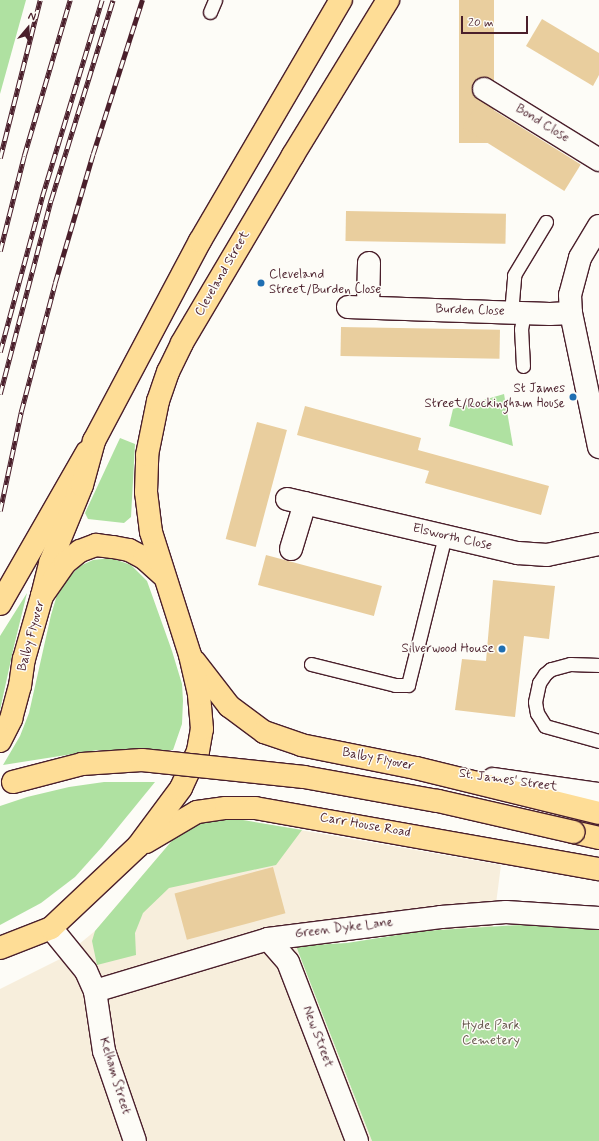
<!DOCTYPE html>
<html>
<head>
<meta charset="utf-8">
<style>
  body { margin:0 }
  #map { position:relative; width:599px; height:1141px; overflow:hidden; background:#fdfcf7; font-family:Mynerve,sans-serif }
  div>[style] { position:absolute }
  [style*='--x'] { left:calc(var(--x)*1px); top:calc(var(--y)*1px); width:calc(var(--w)*1px); rotate:calc(var(--a)*1deg) }
  .built>* { inset:0; background:#f7eedc }
  .green>* { inset:0; background:#afe1a1 }
  .building>* { inset:0; background:#e9ce9e; transform-origin:0 0 }
  .roads { filter:drop-shadow(1px 0 #4a1f2b) drop-shadow(-1px 0 #4a1f2b) drop-shadow(0 1px #4a1f2b) drop-shadow(0 -1px #4a1f2b) }
  .service>* { height:13px; margin:-6.5px; padding:0 6.5px; transform-origin:6.5px; border-radius:6.5px; background:#fdfcf7 }
  .minor>* { height:22px; margin:-11px; padding:0 11px; transform-origin:11px; border-radius:11px; background:#fdfcf7 }
  .primary>* { height:22px; margin:-11px; padding:0 11px; transform-origin:11px; border-radius:11px; background:#fedd96 }
  .trunk>* { height:22px; margin:-11px; padding:0 11px; transform-origin:11px; border-radius:11px; background:#fedd96 }
  .rail>* { height:4.5px; margin-top:-2.25px; transform-origin:0; background:repeating-linear-gradient(90deg,#fdfcf7 0 9px,#4a1f2b 0 18px); box-sizing:border-box; border-block:1px solid #4a1f2b }
  .bridges { filter:drop-shadow(1px 0 #4a1f2b) drop-shadow(-1px 0 #4a1f2b) drop-shadow(0 1px #4a1f2b) drop-shadow(0 -1px #4a1f2b) }
  .trunk-bridge>* { height:22px; margin:-11px; padding:0 11px; transform-origin:11px; border-radius:11px; background:#fedd96 }
  .dots>* { width:11px; height:11px; translate:-50% -50%; box-sizing:border-box; border:2px solid #fdfcf7; border-radius:50% }
  span { translate:-50% -50%; white-space:nowrap; text-align:center; line-height:1.15; -webkit-text-stroke:3px #fdfcf7; paint-order:stroke }
  .street-label { font-size:13px; color:#4a1f2b }
  .poi-label { font-size:13px; color:#4a1f2b }
  .left { translate:0 -50%; text-align:left }
  .right { translate:-100% -50%; text-align:right }
  .park-label { font-size:13px; color:#68594e }
  .north { position:absolute; left:8px; top:8px; width:40px; height:40px; -webkit-text-stroke:3px #fdfcf7; paint-order:stroke; rotate:19deg; font-size:11px; font-weight:700; line-height:16px; text-align:center; color:#4a1f2b }
  .north::after { content:''; display:block; margin:auto; width:14px; height:18px; background:#4a1f2b; clip-path:polygon(50% 0,100% 100%,50% 72%,0 100%) }
  .scale { position:absolute; left:461px; top:16px; width:67px; height:18px; box-sizing:border-box; border:2px solid #4a1f2b; border-top:0; padding-left:5px; font-size:12px; line-height:14px; white-space:nowrap; color:#4a1f2b; -webkit-text-stroke:3px #fdfcf7; paint-order:stroke }
</style>
</head>
<body>
<div id="map">
  <div class="built">
    <div style="clip-path:polygon(237px 819px,501px 865px,493px 927px,423px 931px,296px 947px,372px 1141px,0 1141px,0 989px,62px 958px,95px 931px,176px 836px)"></div>
  </div>
  <div class="green">
    <div style="clip-path:polygon(0 0,26px 0,0 94px)"></div>
    <div style="clip-path:polygon(504px 394px,513px 446px,449px 426px,453px 409px)"></div>
    <div style="clip-path:polygon(120px 438px,135px 444px,131px 517px,124px 523px,88px 519px,85px 513px)"></div>
    <div style="clip-path:polygon(111px 558px,131px 565px,147px 581px,172px 651px,182px 684px,183px 701px,182px 724px,173px 750px,98px 750px,3px 765px,20px 736px,29px 713px,51px 615px,57px 595px,65px 581px,80px 566px,93px 560px)"></div>
    <div style="clip-path:polygon(27px 593px,14px 646px,0 710px,0 636px)"></div>
    <div style="clip-path:polygon(104px 782px,155px 782px,102px 847px,75px 877px,41px 903px,0 925px,0 806px,27px 797px,69px 787px)"></div>
    <div style="clip-path:polygon(237px 819px,302px 830px,276px 865px,169px 888px,143px 913px,135px 933px,136px 955px,97px 965px,92px 941px,95px 931px,176px 836px,202px 822px)"></div>
    <div style="clip-path:polygon(519px 925px,599px 929px,599px 1141px,372px 1141px,296px 946px,347px 943px,423px 931px)"></div>
  </div>
  <div class="building">
    <div style="left:459px;top:0;width:35px;height:143px"></div>
    <div style="clip-path:polygon(542px 19px,599px 53px,599px 75px,593px 86px,526px 46px)"></div>
    <div style="left:479px;top:101px;width:120px;height:31px;rotate:32deg"></div>
    <div style="left:346px;top:211px;width:160px;height:30px;rotate:1deg"></div>
    <div style="left:341px;top:327px;width:159px;height:29px;rotate:1deg"></div>
    <div style="clip-path:polygon(305px 406px,421px 438px,418px 450px,549px 486px,541px 515px,425px 483px,429px 471px,297px 435px)"></div>
    <div style="left:257px;top:422px;width:31px;height:121px;rotate:15deg"></div>
    <div style="left:266px;top:555px;width:120px;height:31px;rotate:15deg"></div>
    <div style="clip-path:polygon(493px 580px,555px 586px,549px 639px,524px 636px,515px 717px,455px 710px,462px 659px,486px 661px)"></div>
    <div style="left:273px;top:867px;width:48px;height:102px;rotate:75deg"></div>
  </div>
  <div class="roads">
    <div class="service">
      <div style="--x:210;--y:12;--w:13;--a:-67"></div>
      <div style="--x:511;--y:313;--w:38;--a:-85"></div>
      <div style="--x:514;--y:275;--w:62;--a:-58.9"></div>
      <div style="--x:523;--y:366;--w:37;--a:-93"></div>
      <div style="--x:521;--y:329;--w:16;--a:-79"></div>
      <div style="--x:311;--y:664;--w:87;--a:14"></div>
      <div style="--x:395;--y:685;--w:13;--a:0"></div>
      <div style="--x:408;--y:685;--w:154;--a:-76.1"></div>
      <div style="--x:599;--y:665;--w:29;--a:-178"></div>
      <div style="--x:570;--y:664;--w:20;--a:165"></div>
      <div style="--x:551;--y:669;--w:8;--a:140"></div>
      <div style="--x:545;--y:674;--w:11;--a:124"></div>
      <div style="--x:539;--y:683;--w:19;--a:102"></div>
      <div style="--x:535;--y:702;--w:11;--a:80"></div>
      <div style="--x:537;--y:713;--w:15;--a:58"></div>
      <div style="--x:545;--y:726;--w:56;--a:15.5"></div>
    </div>
    <div class="minor">
      <div style="--x:484;--y:89;--w:135;--a:31.7"></div>
      <div style="--x:599;--y:226;--w:37;--a:121"></div>
      <div style="--x:580;--y:258;--w:38;--a:105"></div>
      <div style="--x:570;--y:295;--w:18;--a:87"></div>
      <div style="--x:571;--y:313;--w:137;--a:78.2"></div>
      <div style="--x:348;--y:307;--w:202;--a:2"></div>
      <div style="--x:550;--y:314;--w:21;--a:-3"></div>
      <div style="--x:368;--y:307;--w:44;--a:-88.7"></div>
      <div style="--x:287;--y:499;--w:237;--a:13.2"></div>
      <div style="--x:518;--y:553;--w:29;--a:4"></div>
      <div style="--x:547;--y:555;--w:53;--a:-11.9"></div>
      <div style="--x:291;--y:549;--w:48;--a:-73.1"></div>
      <div style="--x:493;--y:779;--w:107;--a:8.1"></div>
      <div style="--x:51;--y:928;--w:55;--a:50.9"></div>
      <div style="--x:86;--y:971;--w:22;--a:66"></div>
      <div style="--x:95;--y:991;--w:61;--a:81.5"></div>
      <div style="--x:104;--y:1051;--w:95;--a:71"></div>
      <div style="--x:268;--y:939;--w:30;--a:49"></div>
      <div style="--x:288;--y:962;--w:192;--a:68.9"></div>
      <div style="--x:95;--y:991;--w:181;--a:-16.7"></div>
      <div style="--x:268;--y:939;--w:174;--a:-7.2"></div>
      <div style="--x:441;--y:917;--w:65;--a:-4.4"></div>
      <div style="--x:506;--y:912;--w:93;--a:3.7"></div>
    </div>
    <div class="primary">
      <div style="--x:0;--y:604;--w:175;--a:-60.2"></div>
    </div>
    <div class="trunk">
      <div style="--x:42;--y:596;--w:34;--a:-76"></div>
      <div style="--x:50;--y:563;--w:84;--a:-67.7"></div>
      <div style="--x:82;--y:485;--w:46;--a:-74.7"></div>
      <div style="--x:94;--y:441;--w:226;--a:-62.1"></div>
      <div style="--x:200;--y:241;--w:279;--a:-59.7"></div>
      <div style="--x:195;--y:662;--w:56;--a:52.3"></div>
      <div style="--x:229;--y:706;--w:44;--a:36.6"></div>
      <div style="--x:264;--y:732;--w:39;--a:19"></div>
      <div style="--x:301;--y:745;--w:117;--a:11.3"></div>
      <div style="--x:416;--y:768;--w:188;--a:13.8"></div>
      <div style="--x:0;--y:741;--w:25;--a:-63"></div>
      <div style="--x:11;--y:719;--w:34;--a:-75"></div>
      <div style="--x:20;--y:686;--w:27;--a:-82"></div>
      <div style="--x:24;--y:659;--w:66;--a:-74.1"></div>
      <div style="--x:42;--y:596;--w:40;--a:-55.1"></div>
      <div style="--x:65;--y:563;--w:19;--a:-39"></div>
      <div style="--x:80;--y:551;--w:17;--a:-21"></div>
      <div style="--x:96;--y:545;--w:17;--a:7"></div>
      <div style="--x:113;--y:547;--w:16;--a:11"></div>
      <div style="--x:129;--y:550;--w:17;--a:28"></div>
      <div style="--x:144;--y:558;--w:25;--a:42"></div>
      <div style="--x:573;--y:832;--w:27;--a:13"></div>
      <div style="--x:146;--y:842;--w:59;--a:-30.5"></div>
      <div style="--x:197;--y:812;--w:29;--a:-8"></div>
      <div style="--x:226;--y:808;--w:29;--a:0"></div>
      <div style="--x:255;--y:808;--w:349;--a:10.1"></div>
      <div style="--x:0;--y:948;--w:55;--a:-21.4"></div>
      <div style="--x:51;--y:928;--w:120;--a:-43.3"></div>
      <div style="--x:138;--y:846;--w:72;--a:-53.4"></div>
      <div style="--x:181;--y:788;--w:41;--a:-65.3"></div>
      <div style="--x:198;--y:751;--w:22;--a:-80"></div>
      <div style="--x:202;--y:729;--w:35;--a:-95"></div>
      <div style="--x:199;--y:694;--w:40;--a:-103"></div>
      <div style="--x:190;--y:655;--w:129;--a:-107.6"></div>
      <div style="--x:151;--y:532;--w:40;--a:-97.1"></div>
      <div style="--x:146;--y:492;--w:37;--a:-88"></div>
      <div style="--x:147;--y:455;--w:55;--a:-78.5"></div>
      <div style="--x:158;--y:401;--w:31;--a:-71"></div>
      <div style="--x:168;--y:372;--w:32;--a:-64"></div>
      <div style="--x:182;--y:343;--w:218;--a:-59.4"></div>
      <div style="--x:293;--y:155;--w:182;--a:-58.5"></div>
    </div>
  </div>
  <div class="rail">
    <div style="--x:0;--y:158;--w:163;--a:-75.8"></div>
    <div style="--x:0;--y:251;--w:98;--a:-75.8"></div>
    <div style="--x:24;--y:156;--w:163;--a:-73.6"></div>
    <div style="--x:0;--y:352;--w:161;--a:-74.8"></div>
    <div style="--x:42;--y:197;--w:206;--a:-73.1"></div>
    <div style="--x:0;--y:394;--w:201;--a:-75.3"></div>
    <div style="--x:51;--y:200;--w:209;--a:-72.8"></div>
    <div style="--x:0;--y:511;--w:101;--a:-78"></div>
    <div style="--x:21;--y:412;--w:133;--a:-75.2"></div>
    <div style="--x:55;--y:283;--w:134;--a:-73.6"></div>
    <div style="--x:93;--y:154;--w:162;--a:-72.3"></div>
  </div>
  <div class="bridges">
    <div class="trunk-bridge">
      <div style="--x:13;--y:782;--w:71;--a:-14.6"></div>
      <div style="--x:82;--y:764;--w:60;--a:-3.8"></div>
      <div style="--x:142;--y:760;--w:163;--a:6"></div>
      <div style="--x:304;--y:777;--w:136;--a:10.2"></div>
      <div style="--x:438;--y:801;--w:139;--a:12.9"></div>
    </div>
  </div>
  <div class="dots">
    <div style="left:261px;top:283px;background:#1f6fb2"></div>
    <div style="left:573px;top:397px;background:#1f6fb2"></div>
    <div style="left:502px;top:649px;background:#1f6fb2"></div>
  </div>
  <div class="street-label">
    <span style="left:542px;top:124px;rotate:32deg">Bond Close</span>
    <span style="left:223px;top:274px;rotate:-60deg">Cleveland Street</span>
    <span style="left:470px;top:311px;rotate:2deg">Burden Close</span>
    <span style="left:452px;top:538px;rotate:13deg">Elsworth Close</span>
    <span style="left:32px;top:636px;rotate:-75deg">Balby Flyover</span>
    <span style="left:378px;top:760px;rotate:11deg">Balby Flyover</span>
    <span style="left:508px;top:781px;rotate:8deg">St. James' Street</span>
    <span style="left:365px;top:826px;rotate:10deg">Carr House Road</span>
    <span style="left:344px;top:929px;rotate:-7deg">Green Dyke Lane</span>
    <span style="left:317px;top:1037px;rotate:69deg">New Street</span>
    <span style="left:114px;top:1076px;rotate:73deg">Kelham Street</span>
  </div>
  <div class="poi-label">
    <span class="left" style="left:269px;top:283px">Cleveland<br>Street/Burden Close</span>
    <span class="right" style="left:565px;top:397px">St James<br>Street/Rockingham House</span>
    <span class="right" style="left:494px;top:649px">Silverwood House</span>
  </div>
  <div class="park-label">
    <span style="left:491px;top:1034px">Hyde Park<br>Cemetery</span>
  </div>
  <div class="north">N</div>
  <div class="scale">20 m</div>
</div>
</body>
</html>
